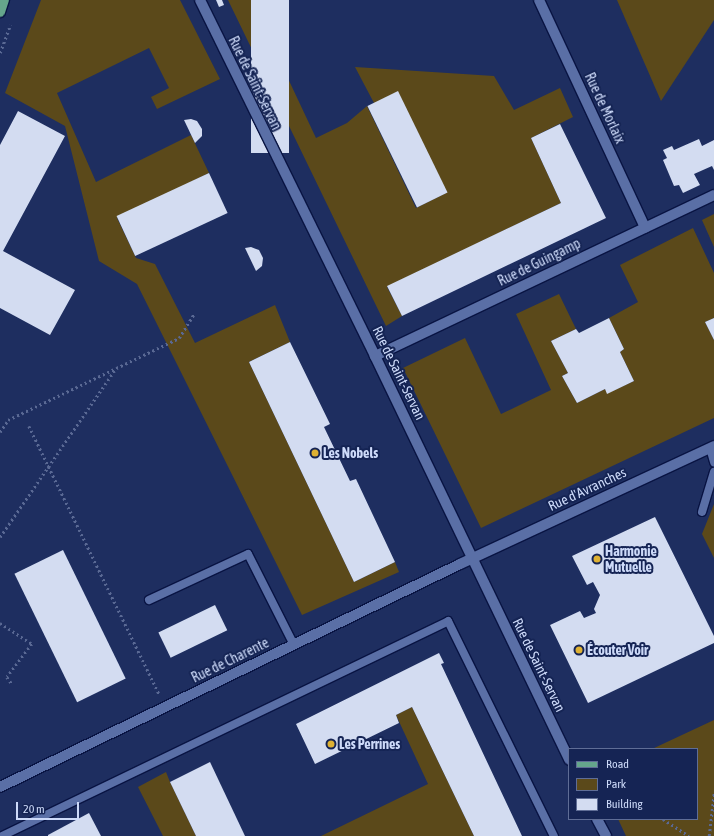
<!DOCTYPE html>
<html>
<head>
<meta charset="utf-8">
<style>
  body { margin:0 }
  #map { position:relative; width:714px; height:836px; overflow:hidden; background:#1e2e60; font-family:"Asap Condensed",sans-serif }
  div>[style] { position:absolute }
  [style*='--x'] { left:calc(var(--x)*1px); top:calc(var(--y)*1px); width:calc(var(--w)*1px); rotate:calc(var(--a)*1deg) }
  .green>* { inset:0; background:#5b491a }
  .building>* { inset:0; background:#d3dcf1; transform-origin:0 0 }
  .path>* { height:2.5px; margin-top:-1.25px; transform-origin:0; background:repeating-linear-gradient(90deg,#5a6994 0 2px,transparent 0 5px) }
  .roads { filter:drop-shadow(1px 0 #091443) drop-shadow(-1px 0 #091443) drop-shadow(0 1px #091443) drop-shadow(0 -1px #091443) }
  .lane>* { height:8px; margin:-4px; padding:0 4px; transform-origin:4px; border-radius:4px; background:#5a6fa6 }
  .street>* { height:10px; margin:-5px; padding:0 5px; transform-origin:5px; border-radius:5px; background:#5a6fa6 }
  .primary>* { height:10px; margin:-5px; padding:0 5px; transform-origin:5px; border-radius:5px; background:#65a68c }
  .dots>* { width:11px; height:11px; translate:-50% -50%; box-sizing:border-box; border:2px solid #152454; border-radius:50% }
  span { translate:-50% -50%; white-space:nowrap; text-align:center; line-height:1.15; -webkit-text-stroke:4px #152454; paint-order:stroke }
  .street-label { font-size:14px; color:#cddaf9 }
  .poi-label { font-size:14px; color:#cddaf9; font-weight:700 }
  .left { translate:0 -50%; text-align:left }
  .legend { position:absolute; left:568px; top:748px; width:130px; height:72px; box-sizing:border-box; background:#152454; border:1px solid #5f6d96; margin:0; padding:5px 7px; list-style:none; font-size:12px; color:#cddaf9 }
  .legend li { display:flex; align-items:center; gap:8px; height:20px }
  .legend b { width:20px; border:1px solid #5f6d96 }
  .scale { position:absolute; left:16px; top:802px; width:63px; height:18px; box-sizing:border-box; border:2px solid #cddaf9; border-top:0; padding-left:5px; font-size:12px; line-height:14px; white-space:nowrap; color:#cddaf9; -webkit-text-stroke:3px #152454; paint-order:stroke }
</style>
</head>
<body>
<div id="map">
  <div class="green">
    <div style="clip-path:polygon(41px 0,180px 0,220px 79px,157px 109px,151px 97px,169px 88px,149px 48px,57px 93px,96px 182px,191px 135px,209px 173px,117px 218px,136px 258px,155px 264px,195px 343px,275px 305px,290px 342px,249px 362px,354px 582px,395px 562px,399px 572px,302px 615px,137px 284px,99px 261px,65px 126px,5px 93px)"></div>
    <div style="clip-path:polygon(228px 0,251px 0,316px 138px,347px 123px,367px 106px,416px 208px,446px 193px,374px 103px,355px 67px,494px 76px,514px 110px,560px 88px,573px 117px,531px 138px,561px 203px,387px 287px,402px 316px,386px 326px)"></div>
    <div style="clip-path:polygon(617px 0,714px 0,714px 20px,661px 101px)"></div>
    <div style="clip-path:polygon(714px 214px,714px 247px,702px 220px)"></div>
    <div style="clip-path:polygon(693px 228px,714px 273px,714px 318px,705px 322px,714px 340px,714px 418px,481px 528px,403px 368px,465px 338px,501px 414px,551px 390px,516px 314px,559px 294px,576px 329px,551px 341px,568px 373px,562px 376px,577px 403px,605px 389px,608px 393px,634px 381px,620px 352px,624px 349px,609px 318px,638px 302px,620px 265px)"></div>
    <div style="clip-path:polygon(714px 504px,714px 558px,702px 534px)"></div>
    <div style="clip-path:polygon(412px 707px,474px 836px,321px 836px,428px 784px,396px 715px)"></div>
    <div style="clip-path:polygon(714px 720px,714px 836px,626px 836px,618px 819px,697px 819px,697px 749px,652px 749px)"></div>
    <div style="clip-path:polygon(166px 772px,170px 782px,196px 836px,163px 836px,138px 787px)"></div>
  </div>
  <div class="building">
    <div style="clip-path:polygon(216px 0,222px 0,224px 5px,219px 7px)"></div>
    <div style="left:251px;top:0;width:38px;height:153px"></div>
    <div style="left:398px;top:91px;width:113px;height:34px;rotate:64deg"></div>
    <div style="clip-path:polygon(18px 111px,65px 136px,3px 251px,75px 290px,50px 335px,0 308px,0 145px)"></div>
    <div style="clip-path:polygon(191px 119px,197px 121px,202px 129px,202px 136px,195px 143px,184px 120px)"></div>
    <div style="clip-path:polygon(560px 124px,606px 218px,402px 316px,387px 286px,561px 203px,531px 138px)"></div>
    <div style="clip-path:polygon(699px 139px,702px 146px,714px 140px,714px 170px,712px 166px,694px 174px,700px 185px,683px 193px,679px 185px,674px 186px,663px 160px,667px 158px,663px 150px,672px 146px,674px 150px)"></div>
    <div style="left:209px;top:173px;width:44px;height:102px;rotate:65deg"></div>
    <div style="clip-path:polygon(251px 247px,259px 250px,263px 258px,262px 266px,256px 271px,245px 248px)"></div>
    <div style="clip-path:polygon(609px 318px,624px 349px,620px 352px,634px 381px,607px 394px,605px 389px,577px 403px,562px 376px,568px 373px,551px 341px,576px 329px,579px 333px)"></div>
    <div style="clip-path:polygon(714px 318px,714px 340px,705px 322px)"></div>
    <div style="clip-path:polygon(290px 342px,330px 424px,324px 427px,350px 481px,356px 479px,395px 562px,354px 582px,249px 362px)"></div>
    <div style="clip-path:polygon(655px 517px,714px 636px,714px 643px,588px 703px,550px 625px,580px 611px,584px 618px,596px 613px,594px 609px,600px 595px,593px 582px,587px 585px,572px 556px)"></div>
    <div style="left:63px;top:550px;width:143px;height:54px;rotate:64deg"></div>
    <div style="left:215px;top:605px;width:28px;height:63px;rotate:64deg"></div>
    <div style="clip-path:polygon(439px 653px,444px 663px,441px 664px,522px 836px,474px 836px,412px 707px,396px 715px,399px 723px,315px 764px,296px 724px)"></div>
    <div style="clip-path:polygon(210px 762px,245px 836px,196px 836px,170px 782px)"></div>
    <div style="clip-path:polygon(89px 813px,101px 836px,48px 836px,48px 835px)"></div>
  </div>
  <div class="path">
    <div style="--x:0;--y:53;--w:30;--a:-70"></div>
    <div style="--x:29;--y:426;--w:298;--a:64.1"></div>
    <div style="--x:0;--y:432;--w:14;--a:-56"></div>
    <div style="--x:8;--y:420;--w:190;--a:-25.6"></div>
    <div style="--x:179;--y:338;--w:28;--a:-58"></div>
    <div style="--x:0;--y:537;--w:205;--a:-55.5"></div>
    <div style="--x:0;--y:623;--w:38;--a:33"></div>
    <div style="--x:32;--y:644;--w:41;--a:127.1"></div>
    <div style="--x:7;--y:677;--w:9;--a:54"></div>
    <div style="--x:663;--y:819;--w:31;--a:33"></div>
    <div style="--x:709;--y:836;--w:43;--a:-83.4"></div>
  </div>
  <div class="roads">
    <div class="lane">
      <div style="--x:710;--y:448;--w:15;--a:74"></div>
      <div style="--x:702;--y:512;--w:42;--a:-73.3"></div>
      <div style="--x:149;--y:600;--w:109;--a:-24.9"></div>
      <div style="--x:248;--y:554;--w:102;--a:63.2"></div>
      <div style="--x:2;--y:836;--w:495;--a:-25.7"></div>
      <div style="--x:448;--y:621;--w:240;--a:63.8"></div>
    </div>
    <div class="street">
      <div style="--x:200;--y:0;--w:397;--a:63.8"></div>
      <div style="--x:375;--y:356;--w:448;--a:64.3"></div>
      <div style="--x:539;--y:0;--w:251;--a:65"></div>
      <div style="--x:375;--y:356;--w:375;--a:-25.4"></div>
      <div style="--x:0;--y:787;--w:511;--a:-25.86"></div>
      <div style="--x:460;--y:564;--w:280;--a:-24.9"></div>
      <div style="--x:597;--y:819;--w:19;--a:62"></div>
    </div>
    <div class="primary">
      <div style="--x:0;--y:12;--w:13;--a:-72"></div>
    </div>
  </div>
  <div class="dots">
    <div style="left:315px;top:453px;background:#deb133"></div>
    <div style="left:597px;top:559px;background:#deb133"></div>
    <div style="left:579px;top:650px;background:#deb133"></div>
    <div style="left:331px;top:744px;background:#deb133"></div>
  </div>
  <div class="street-label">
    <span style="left:255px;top:83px;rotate:64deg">Rue de Saint-Servan</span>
    <span style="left:605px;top:108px;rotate:65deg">Rue de Morlaix</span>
    <span style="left:539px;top:262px;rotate:-26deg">Rue de Guingamp</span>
    <span style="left:399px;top:373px;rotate:64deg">Rue de Saint-Servan</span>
    <span style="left:587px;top:489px;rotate:-25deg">Rue d'Avranches</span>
    <span style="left:230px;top:660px;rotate:-26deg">Rue de Charente</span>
    <span style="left:539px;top:665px;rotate:64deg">Rue de Saint-Servan</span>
  </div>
  <div class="poi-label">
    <span class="left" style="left:323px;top:453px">Les Nobels</span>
    <span class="left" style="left:605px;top:559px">Harmonie<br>Mutuelle</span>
    <span class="left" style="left:587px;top:650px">Écouter Voir</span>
    <span class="left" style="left:339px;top:744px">Les Perrines</span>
  </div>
  <ul class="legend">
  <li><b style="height:5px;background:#65a68c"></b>Road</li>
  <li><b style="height:11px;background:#5b491a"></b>Park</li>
  <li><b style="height:11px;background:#d3dcf1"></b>Building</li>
  </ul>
  <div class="scale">20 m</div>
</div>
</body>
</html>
